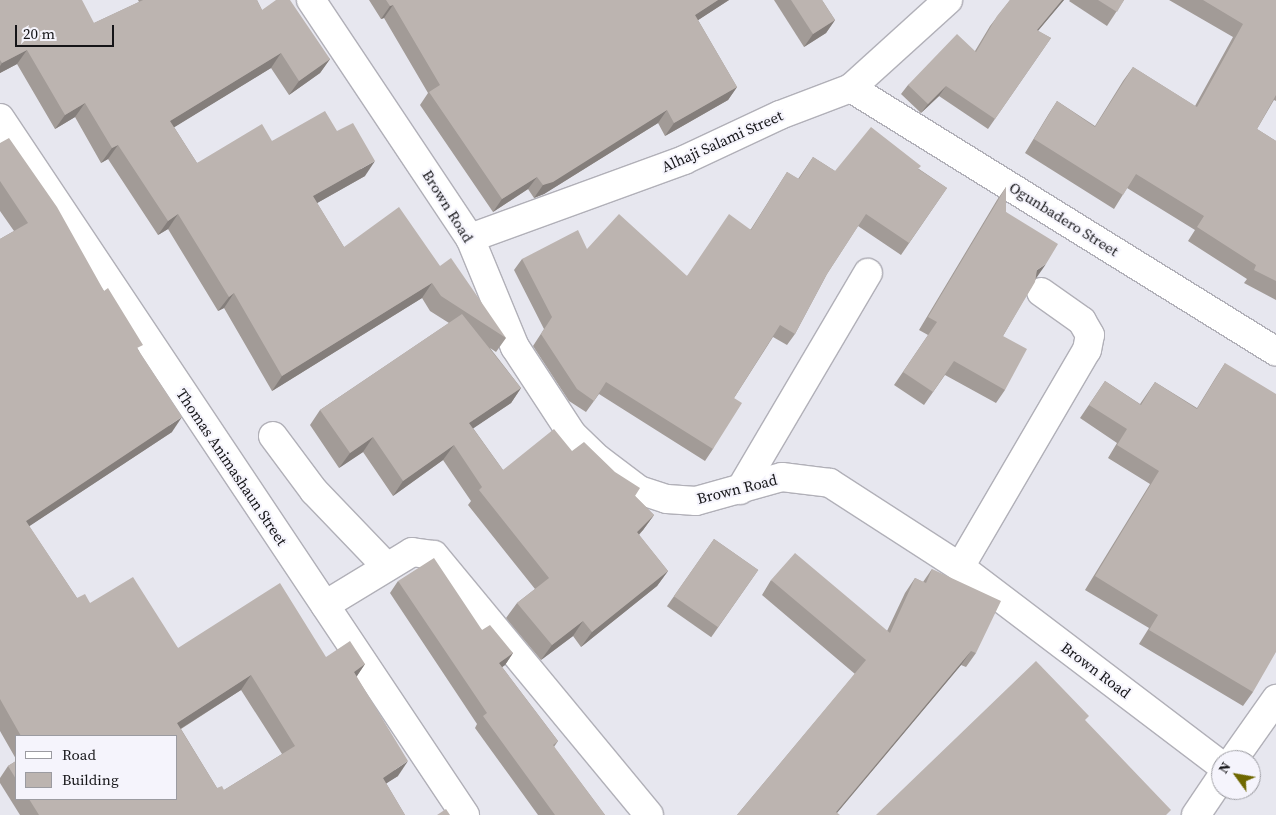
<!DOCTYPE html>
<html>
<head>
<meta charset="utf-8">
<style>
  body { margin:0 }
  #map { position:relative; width:1276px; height:815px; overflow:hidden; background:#e7e7ef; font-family:"Source Serif 4",serif }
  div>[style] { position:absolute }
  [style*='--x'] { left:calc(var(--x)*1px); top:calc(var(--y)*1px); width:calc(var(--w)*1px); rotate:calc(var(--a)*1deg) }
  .roads { filter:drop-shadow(1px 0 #b1b0b8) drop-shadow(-1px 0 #b1b0b8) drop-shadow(0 1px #b1b0b8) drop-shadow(0 -1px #b1b0b8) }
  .minor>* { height:28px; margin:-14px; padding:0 14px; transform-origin:14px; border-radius:14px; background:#fff }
  .wall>* { inset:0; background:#a29b97; transform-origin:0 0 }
  .shaded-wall>* { inset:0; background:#847e7b }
  .building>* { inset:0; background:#bcb4b0; transform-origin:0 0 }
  span { translate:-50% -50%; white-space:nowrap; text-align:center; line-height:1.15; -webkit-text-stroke:4px #f5f4fc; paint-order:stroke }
  .street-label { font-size:15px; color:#151518 }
  .legend { position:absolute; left:15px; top:735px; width:162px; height:65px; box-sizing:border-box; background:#f5f4fc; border:1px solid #9b9ba1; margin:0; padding:6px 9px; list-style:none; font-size:15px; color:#151518 }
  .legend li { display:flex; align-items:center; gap:10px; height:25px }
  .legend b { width:25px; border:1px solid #9b9ba1 }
  .north { position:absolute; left:1211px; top:750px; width:50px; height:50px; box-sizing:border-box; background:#f5f4fc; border:1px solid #9b9ba1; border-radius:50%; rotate:302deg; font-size:14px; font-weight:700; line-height:20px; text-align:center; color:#151518 }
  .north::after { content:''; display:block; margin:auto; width:18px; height:22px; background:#6f6800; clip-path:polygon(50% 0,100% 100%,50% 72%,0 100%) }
  .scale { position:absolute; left:15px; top:25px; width:99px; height:22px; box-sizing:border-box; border:2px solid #151518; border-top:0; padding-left:6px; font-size:15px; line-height:18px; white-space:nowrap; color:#151518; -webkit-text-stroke:4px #f5f4fc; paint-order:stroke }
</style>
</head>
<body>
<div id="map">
  <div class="roads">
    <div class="minor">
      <div style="--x:311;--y:0;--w:286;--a:56.3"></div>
      <div style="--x:470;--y:238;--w:118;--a:67.6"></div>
      <div style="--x:515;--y:347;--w:104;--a:56.8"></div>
      <div style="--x:572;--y:434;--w:36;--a:44"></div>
      <div style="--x:598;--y:459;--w:51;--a:37.1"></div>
      <div style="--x:639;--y:490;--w:29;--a:18"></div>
      <div style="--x:667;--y:499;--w:29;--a:4"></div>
      <div style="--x:696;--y:501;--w:89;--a:-15.6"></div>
      <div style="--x:782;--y:477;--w:48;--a:7.1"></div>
      <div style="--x:830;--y:483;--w:155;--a:32.9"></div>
      <div style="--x:960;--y:567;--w:328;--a:37.2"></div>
      <div style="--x:851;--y:88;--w:500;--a:31.8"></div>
      <div style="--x:0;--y:118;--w:838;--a:56.29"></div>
      <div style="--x:470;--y:238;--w:228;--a:-20"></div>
      <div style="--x:684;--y:160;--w:106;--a:-25.1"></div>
      <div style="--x:780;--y:115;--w:76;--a:-20.8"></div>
      <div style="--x:851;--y:88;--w:131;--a:-42.2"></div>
      <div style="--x:273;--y:436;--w:69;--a:53.3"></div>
      <div style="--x:314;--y:491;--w:105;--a:46.2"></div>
      <div style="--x:740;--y:490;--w:252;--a:-59.5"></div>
      <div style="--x:960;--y:567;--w:251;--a:-59.7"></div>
      <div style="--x:1087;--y:350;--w:15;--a:-79"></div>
      <div style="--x:1090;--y:335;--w:16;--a:-120"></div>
      <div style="--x:1082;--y:321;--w:50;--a:-144.7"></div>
      <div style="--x:325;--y:605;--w:102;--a:-31.3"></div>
      <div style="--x:412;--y:552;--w:22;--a:8"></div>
      <div style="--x:434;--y:555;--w:337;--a:50.4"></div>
      <div style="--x:1233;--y:760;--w:75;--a:-54.8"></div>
      <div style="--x:1196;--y:815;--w:45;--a:-56"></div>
    </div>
  </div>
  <div class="wall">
    <div style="clip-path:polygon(0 0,94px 23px,139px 2px,138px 0,257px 0,262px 10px,330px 59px,320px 73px,289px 95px,271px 68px,174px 127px,197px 163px,272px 141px,337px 131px,365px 176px,317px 203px,344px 247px,440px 266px,506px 338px,496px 352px,490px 348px,521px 388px,511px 403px,473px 428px,503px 470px,572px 451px,635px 496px,654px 515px,643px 530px,639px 535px,668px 571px,657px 586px,581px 647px,573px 636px,541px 660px,506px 618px,517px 603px,535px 589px,468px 505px,471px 501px,443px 460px,393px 496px,363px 452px,339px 468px,310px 425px,320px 410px,449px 323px,430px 311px,422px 298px,272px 391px,224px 308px,218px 311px,168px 229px,158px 235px,108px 159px,101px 163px,75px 117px,55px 129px,17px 64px,0 73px)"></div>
    <div style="clip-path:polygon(369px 0,729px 0,698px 20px,737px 87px,728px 100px,665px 136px,658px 123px,544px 194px,534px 198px,528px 189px,493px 212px,420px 105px,428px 93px,384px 18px,381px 19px)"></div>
    <div style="clip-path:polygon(774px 0,822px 0,835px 20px,826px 33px,804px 47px)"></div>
    <div style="clip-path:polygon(1010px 0,1064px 0,1038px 31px,1051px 38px,988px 129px,939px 96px,921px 113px,901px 94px,908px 85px,975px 51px,990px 26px)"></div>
    <div style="clip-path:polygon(1070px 0,1124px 0,1107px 26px,1069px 1px)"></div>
    <div style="clip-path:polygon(1169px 0,1276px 0,1276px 101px,1274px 100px,1257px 129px,1276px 141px,1276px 300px,1244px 283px,1247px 279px,1188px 241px,1195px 230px,1127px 188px,1114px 209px,1025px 153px,1048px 115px,1057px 101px,1095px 126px,1123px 81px,1133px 67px,1195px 106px,1233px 37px)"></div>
    <div style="clip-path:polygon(evenodd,0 143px,104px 291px,139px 351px,172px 432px,29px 526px,77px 598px,90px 603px,178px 648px,326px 657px,365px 664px,356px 677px,398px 776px,386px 783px,405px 815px,20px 815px,0 783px,0 778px,8px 766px,16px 761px,16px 799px,176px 799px,176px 736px,16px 736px,16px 759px,0 731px,0 239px,14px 231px,0 211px,0 143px,241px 690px,282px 754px,224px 790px,217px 788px,181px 729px,241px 690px)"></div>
    <div style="clip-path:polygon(813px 157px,835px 171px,919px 169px,947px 188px,901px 255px,858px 226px,827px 274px,795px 334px,787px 345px,773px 337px,734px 398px,713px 449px,705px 461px,599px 394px,586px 412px,569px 401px,533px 346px,544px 329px,514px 270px,522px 259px,587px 249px,687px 276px,751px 229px,787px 172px,798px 179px)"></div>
    <div style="clip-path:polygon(1006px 187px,1006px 212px,1037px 277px,1003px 336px,1005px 390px,996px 403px,945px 375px,924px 405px,894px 385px,928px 335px,919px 330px,997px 200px)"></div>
    <div style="clip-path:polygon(1225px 363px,1253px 692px,1243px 706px,1139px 644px,1149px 628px,1085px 590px,1150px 484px,1108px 458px,1117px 443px,1080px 418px,1105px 381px,1140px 404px,1155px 382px,1197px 408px,1216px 377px)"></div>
    <div style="left:714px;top:539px;width:54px;height:82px;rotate:35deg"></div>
    <div style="clip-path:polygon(932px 569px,976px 653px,966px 667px,961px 665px,837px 813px,737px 815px,855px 674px,762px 595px,771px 580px,887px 631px,905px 593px,915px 578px,923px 582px)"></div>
    <div style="clip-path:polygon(398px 581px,482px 630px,513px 653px,505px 665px,502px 667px,558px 741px,554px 747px,605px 815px,538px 815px,475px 728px,477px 724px,390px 593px)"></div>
  </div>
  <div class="shaded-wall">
    <div style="clip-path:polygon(718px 0,729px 0,686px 28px,695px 15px)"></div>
    <div style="clip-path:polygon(1062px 0,1064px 0,1030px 40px,1037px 30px)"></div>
    <div style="clip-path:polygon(393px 5px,384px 18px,381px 19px,390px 6px)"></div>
    <div style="clip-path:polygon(835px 20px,826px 33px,804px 47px,813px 34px)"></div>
    <div style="clip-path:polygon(27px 50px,17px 64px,0 73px,0 66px,2px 63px)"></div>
    <div style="clip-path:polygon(281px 53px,271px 68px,160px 136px,170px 121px)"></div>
    <div style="clip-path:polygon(330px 59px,320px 73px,289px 95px,299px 81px)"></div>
    <div style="clip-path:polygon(946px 86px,939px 96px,921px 113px,928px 104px)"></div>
    <div style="clip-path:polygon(737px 87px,728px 100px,665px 136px,674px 123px)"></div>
    <div style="clip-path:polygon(85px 103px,75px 117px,55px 129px,65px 115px)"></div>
    <div style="clip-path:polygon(667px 110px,658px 123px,544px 194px,534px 198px,543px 185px)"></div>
    <div style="clip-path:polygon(118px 145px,108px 159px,101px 163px,112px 148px)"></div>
    <div style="clip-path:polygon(375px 161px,365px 176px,303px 211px,313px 196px)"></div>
    <div style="clip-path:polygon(537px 177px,528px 189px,493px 212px,502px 199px)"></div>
    <div style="clip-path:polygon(178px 214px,168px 229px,158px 235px,168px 221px)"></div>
    <div style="clip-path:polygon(1046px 264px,1037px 277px,1028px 283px,1037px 270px)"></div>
    <div style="clip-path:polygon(432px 283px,422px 298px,272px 391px,282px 376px)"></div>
    <div style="clip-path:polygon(234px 293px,224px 308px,218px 311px,229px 297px)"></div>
    <div style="clip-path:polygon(521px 388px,511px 403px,459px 438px,469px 423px)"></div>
    <div style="clip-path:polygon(182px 417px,172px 432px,16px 535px,26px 521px)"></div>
    <div style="clip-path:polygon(373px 437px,363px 452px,339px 468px,350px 453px)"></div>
    <div style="clip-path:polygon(454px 445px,443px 460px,393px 496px,403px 481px)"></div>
    <div style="clip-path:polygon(654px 515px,643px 530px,626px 547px,637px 532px)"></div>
    <div style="clip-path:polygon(668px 571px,657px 586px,581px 647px,592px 632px)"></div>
    <div style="clip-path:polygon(583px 621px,573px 636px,541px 660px,552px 645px)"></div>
    <div style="clip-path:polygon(971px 651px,961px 665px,835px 815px,834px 815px)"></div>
    <div style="clip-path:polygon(513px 653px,505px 665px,491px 675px,499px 663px)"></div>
    <div style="clip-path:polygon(365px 664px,355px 679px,354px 672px)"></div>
    <div style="clip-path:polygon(251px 675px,241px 690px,169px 736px,177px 723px)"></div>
    <div style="clip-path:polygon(408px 761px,398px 776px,373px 792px,383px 778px)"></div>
  </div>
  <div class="building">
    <div style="clip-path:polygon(0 0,82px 0,94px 23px,143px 0,257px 0,262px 10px,276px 0,290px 0,330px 59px,299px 81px,281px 53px,170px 121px,197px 163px,262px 124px,272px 141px,325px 111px,337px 131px,353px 123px,375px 161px,313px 196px,344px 247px,399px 207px,440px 266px,451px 258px,506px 338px,441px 296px,432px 283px,282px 376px,234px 293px,229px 297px,178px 214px,168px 221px,118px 145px,112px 148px,85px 103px,65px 115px,27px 50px,2px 63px,0 60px)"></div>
    <div style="clip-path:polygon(386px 0,718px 0,695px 15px,737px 87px,674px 123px,667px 110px,553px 182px,543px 185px,537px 177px,502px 199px,429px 92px,440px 85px,393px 5px,390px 6px)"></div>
    <div style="clip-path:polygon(791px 0,822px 0,835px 20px,813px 34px)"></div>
    <div style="clip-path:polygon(1010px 0,1062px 0,1037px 30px,1051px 38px,995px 119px,946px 86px,928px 104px,908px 85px,957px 34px,976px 52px,997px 16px)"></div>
    <div style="clip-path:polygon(1098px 0,1124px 0,1117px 12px)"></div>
    <div style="clip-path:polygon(1203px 0,1276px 0,1276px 95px,1257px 129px,1276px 141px,1276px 281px,1254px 270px,1256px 265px,1197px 227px,1204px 216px,1136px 174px,1123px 195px,1034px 139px,1057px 101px,1095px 127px,1133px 67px,1197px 107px,1243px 24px)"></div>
    <div style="clip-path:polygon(871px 127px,921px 166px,918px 169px,947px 188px,909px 243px,866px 214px,827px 274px,795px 334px,780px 325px,734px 398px,742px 403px,713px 449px,606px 382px,594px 401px,577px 389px,541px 334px,552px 317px,522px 259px,578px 230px,587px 249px,619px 214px,687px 276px,729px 214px,751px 230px,787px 172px,799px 179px,813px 157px,835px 171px)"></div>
    <div style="clip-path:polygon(evenodd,9px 138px,57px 207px,104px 291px,108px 288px,143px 345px,137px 348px,182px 417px,26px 521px,77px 598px,85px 594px,90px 603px,133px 577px,178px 648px,280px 583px,326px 657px,350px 641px,365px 664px,354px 672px,408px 761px,383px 778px,405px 815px,39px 815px,29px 799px,176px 799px,176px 736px,21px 736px,0 699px,0 239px,28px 223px,0 181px,0 143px,9px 138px,251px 675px,295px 746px,224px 790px,222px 786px,217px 788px,177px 723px,251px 675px)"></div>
    <div style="clip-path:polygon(1006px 187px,1006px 212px,1058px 244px,1046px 264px,1037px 270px,1035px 282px,1003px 336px,1027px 349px,1005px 390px,954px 361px,933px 392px,903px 372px,937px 322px,928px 317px)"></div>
    <div style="clip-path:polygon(462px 314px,521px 388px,469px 423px,503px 470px,554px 429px,572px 451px,584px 442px,615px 472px,640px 488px,635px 496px,654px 515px,637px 532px,668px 571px,592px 632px,583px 621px,552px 645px,517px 603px,549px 578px,479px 490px,482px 487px,454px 445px,403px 481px,373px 437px,350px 453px,320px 410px)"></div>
    <div style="clip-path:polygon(1225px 363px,1276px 394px,1276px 652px,1253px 692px,1149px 630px,1158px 615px,1095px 576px,1159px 471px,1117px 445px,1127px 429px,1089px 405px,1105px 381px,1141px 405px,1155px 382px,1197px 409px)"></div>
    <div style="left:714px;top:539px;width:54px;height:70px;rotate:35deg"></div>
    <div style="clip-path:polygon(795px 553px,890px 633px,915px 578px,926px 583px,932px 569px,1001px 601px,976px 653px,971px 651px,836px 812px,840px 815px,737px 815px,866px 660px,771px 580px)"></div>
    <div style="clip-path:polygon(434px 558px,482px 630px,490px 625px,513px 653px,499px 663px,558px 741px,553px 745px,605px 815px,555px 815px,483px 716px,487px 713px,398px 581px)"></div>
    <div style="clip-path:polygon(1036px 661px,1089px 716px,1085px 720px,1171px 810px,1166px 815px,876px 815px)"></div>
    <div style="clip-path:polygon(16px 761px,16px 779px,8px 766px)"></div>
    <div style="clip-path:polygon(446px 809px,450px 815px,437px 815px)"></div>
  </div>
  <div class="street-label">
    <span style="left:722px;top:141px;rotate:-24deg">Alhaji Salami Street</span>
    <span style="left:448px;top:206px;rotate:58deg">Brown Road</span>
    <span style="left:1064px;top:219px;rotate:32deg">Ogunbadero Street</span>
    <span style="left:232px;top:467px;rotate:56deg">Thomas Animashaun Street</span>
    <span style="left:737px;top:489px;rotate:-14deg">Brown Road</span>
    <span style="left:1096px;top:670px;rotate:37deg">Brown Road</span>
  </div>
  <ul class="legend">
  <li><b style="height:6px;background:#fff"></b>Road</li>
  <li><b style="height:14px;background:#bcb4b0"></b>Building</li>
  </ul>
  <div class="north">N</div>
  <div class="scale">20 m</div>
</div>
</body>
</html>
